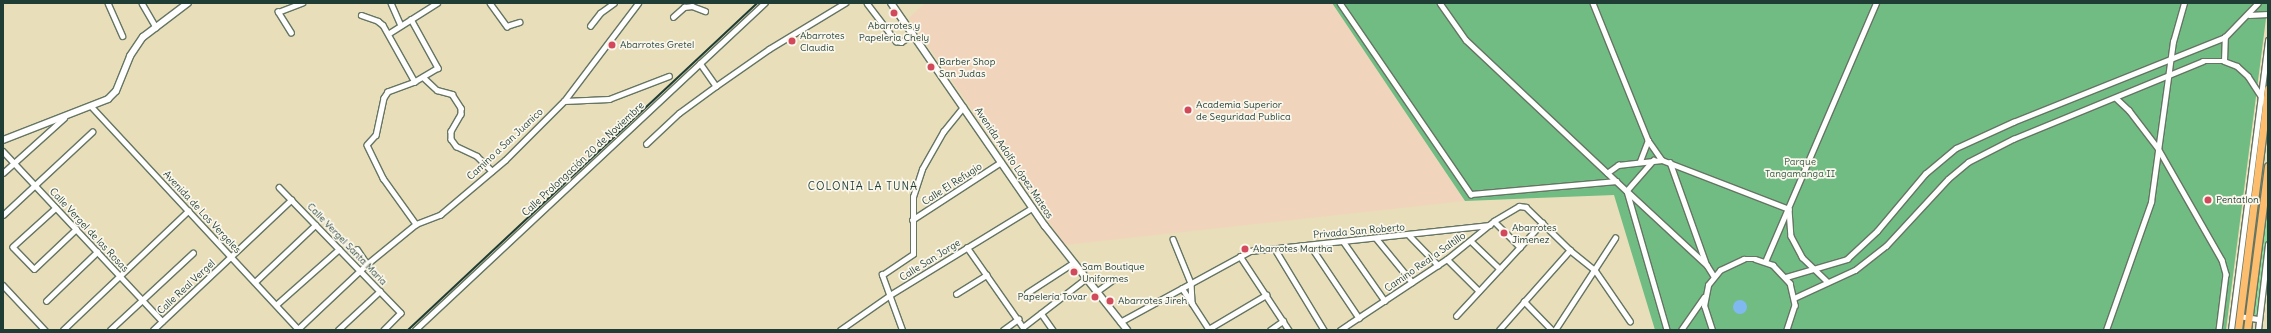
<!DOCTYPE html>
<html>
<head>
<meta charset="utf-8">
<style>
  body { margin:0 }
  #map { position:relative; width:2271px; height:333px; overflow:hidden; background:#e8deb9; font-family:Delius,sans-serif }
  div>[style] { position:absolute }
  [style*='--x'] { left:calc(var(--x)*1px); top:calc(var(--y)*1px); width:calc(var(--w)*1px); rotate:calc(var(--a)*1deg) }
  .built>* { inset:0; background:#f0d5bc }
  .green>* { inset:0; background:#8bdc9b }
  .forest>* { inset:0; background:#70bc83 }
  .water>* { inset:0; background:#7fb9f0 }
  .round { border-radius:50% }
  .roads { filter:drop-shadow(1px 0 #657563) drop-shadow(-1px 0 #657563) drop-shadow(0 1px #657563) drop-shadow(0 -1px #657563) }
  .minor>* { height:4.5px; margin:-2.25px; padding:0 2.25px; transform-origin:2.25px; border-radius:2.25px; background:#fff }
  .tertiary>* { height:6px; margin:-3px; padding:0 3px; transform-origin:3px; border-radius:3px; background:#fff }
  .primary>* { height:7px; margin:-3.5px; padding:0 3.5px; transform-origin:3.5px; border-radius:3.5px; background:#fcbd6e }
  .rail>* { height:1.5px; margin:-0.75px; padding:0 0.75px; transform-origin:0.75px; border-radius:0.75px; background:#1f3d34 }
  .dots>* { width:11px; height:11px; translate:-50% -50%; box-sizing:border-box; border:2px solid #fbf7ec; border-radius:50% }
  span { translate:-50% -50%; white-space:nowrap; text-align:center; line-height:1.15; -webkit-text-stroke:3.5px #fbf7ec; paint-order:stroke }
  .poi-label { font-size:10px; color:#1f3d34 }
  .left { translate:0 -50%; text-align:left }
  .right { translate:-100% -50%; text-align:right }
  .street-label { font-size:10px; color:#1f3d34 }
  .park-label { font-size:10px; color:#355d49 }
  .neighbourhood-label { font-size:11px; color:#1f3d34; letter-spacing:1px }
  .frame { position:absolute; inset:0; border:4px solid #1f3d34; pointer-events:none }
</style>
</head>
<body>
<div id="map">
  <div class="built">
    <div style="clip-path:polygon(925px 3px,1332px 3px,1465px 201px,1065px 245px,909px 18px)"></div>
  </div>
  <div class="green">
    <div style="clip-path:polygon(2268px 190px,2268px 248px,2259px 317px,2253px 316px)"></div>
  </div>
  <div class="forest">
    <div style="clip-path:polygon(1332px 3px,2268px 3px,2226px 330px,1655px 330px,1614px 195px,1465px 201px)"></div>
  </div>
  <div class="water">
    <div class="round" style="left:1733px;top:300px;width:14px;height:14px"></div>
  </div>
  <div class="roads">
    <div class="minor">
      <div style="--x:108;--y:3;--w:36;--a:66"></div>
      <div style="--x:142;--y:3;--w:28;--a:60"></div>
      <div style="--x:391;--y:3;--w:24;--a:66"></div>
      <div style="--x:490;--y:3;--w:29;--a:54"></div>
      <div style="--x:507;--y:26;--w:13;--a:-18"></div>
      <div style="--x:867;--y:3;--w:48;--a:52.7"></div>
      <div style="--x:896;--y:41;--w:5;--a:11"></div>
      <div style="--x:901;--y:42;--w:14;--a:-34"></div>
      <div style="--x:1340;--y:3;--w:232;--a:55.6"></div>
      <div style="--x:1471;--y:194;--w:146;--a:-5.1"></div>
      <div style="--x:1440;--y:3;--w:45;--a:54.9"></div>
      <div style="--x:1466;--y:40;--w:221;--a:43.2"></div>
      <div style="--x:1627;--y:191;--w:145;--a:73.9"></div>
      <div style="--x:1593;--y:3;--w:148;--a:68.1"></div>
      <div style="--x:1648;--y:140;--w:24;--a:55"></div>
      <div style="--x:361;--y:15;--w:18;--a:19"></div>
      <div style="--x:378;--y:21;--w:6;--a:39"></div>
      <div style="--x:383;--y:25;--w:65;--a:60.7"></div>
      <div style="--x:2249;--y:15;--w:19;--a:-3"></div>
      <div style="--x:673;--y:17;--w:15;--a:-42"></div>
      <div style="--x:684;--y:7;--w:8;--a:-7"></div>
      <div style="--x:692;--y:6;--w:14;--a:21"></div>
      <div style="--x:411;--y:19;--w:56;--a:61.1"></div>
      <div style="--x:438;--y:68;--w:27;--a:149"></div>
      <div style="--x:415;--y:82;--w:29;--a:160"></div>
      <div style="--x:388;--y:92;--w:7;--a:124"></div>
      <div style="--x:384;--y:98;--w:38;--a:102"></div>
      <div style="--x:376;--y:135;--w:13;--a:132"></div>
      <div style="--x:367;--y:145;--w:37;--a:64"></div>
      <div style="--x:383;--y:178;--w:57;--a:54.3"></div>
      <div style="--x:590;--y:26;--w:16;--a:-52"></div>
      <div style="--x:600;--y:13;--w:17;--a:-36"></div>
      <div style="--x:291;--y:33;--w:25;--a:-122"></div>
      <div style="--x:278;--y:12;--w:26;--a:-21"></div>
      <div style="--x:388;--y:34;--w:58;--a:-32.3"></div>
      <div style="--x:2224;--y:61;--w:24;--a:-88"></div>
      <div style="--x:700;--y:63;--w:28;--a:55"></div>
      <div style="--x:423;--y:77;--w:19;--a:43"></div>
      <div style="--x:437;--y:90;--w:16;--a:15"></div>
      <div style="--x:452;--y:94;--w:17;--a:57"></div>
      <div style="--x:461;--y:108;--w:6;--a:90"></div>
      <div style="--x:461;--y:114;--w:20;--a:120"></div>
      <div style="--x:451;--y:131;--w:8;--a:90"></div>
      <div style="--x:451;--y:139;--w:9;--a:54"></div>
      <div style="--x:456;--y:146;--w:23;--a:25"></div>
      <div style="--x:477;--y:156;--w:21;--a:45"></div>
      <div style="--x:2116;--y:98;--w:18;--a:43"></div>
      <div style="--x:2129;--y:110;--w:48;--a:52.7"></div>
      <div style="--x:2158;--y:148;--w:129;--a:60.3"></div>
      <div style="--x:2222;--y:260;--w:15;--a:74"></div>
      <div style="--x:2226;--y:274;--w:56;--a:97.1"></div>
      <div style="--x:564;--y:101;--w:45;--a:-2.5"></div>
      <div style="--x:609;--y:99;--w:64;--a:-21"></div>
      <div style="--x:91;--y:106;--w:306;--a:47.1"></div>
      <div style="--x:646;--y:144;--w:45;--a:-43.2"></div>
      <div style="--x:679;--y:113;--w:46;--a:-36.1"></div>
      <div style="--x:716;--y:86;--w:65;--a:-34.9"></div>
      <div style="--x:769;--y:49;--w:89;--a:-31.2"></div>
      <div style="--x:3;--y:151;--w:233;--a:46.9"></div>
      <div style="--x:1654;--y:160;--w:41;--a:131.1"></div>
      <div style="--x:1627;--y:191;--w:109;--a:42.8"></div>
      <div style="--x:1707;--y:265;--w:13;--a:58"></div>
      <div style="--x:1640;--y:161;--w:22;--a:-69"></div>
      <div style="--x:1670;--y:162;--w:107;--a:70.4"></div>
      <div style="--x:3;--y:173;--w:82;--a:-42"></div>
      <div style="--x:1607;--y:173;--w:14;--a:-36"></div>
      <div style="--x:1618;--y:165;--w:44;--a:-6.5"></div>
      <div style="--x:1662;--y:160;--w:136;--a:21.1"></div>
      <div style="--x:1789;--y:209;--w:27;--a:86"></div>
      <div style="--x:1791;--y:236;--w:24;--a:62"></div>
      <div style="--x:1802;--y:257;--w:36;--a:44"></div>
      <div style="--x:279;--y:187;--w:175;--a:45.9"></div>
      <div style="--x:401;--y:313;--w:24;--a:135"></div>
      <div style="--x:56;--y:208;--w:58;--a:137.8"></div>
      <div style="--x:13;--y:247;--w:30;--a:46"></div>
      <div style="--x:34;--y:269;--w:58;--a:-43.6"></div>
      <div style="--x:3;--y:215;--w:122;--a:-43"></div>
      <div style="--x:912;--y:220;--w:106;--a:-33.1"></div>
      <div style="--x:1494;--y:221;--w:37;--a:45"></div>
      <div style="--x:1409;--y:235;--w:42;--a:46"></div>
      <div style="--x:1376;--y:238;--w:57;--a:50.7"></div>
      <div style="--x:1173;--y:239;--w:48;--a:67.8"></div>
      <div style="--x:1191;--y:283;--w:20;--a:87"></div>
      <div style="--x:1192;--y:303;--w:31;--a:57"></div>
      <div style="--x:1343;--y:241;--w:73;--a:55"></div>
      <div style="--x:1471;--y:241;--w:40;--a:44"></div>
      <div style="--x:1310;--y:245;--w:88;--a:56.1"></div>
      <div style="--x:967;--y:247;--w:98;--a:55"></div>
      <div style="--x:1023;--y:327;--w:78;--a:-37.7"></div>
      <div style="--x:357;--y:249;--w:18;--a:56"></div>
      <div style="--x:1275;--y:249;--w:95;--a:58.8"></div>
      <div style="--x:1240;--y:256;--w:89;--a:56.5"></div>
      <div style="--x:1447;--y:259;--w:45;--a:45"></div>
      <div style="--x:1765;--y:262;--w:282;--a:-66.8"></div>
      <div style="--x:1786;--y:277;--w:64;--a:-16.4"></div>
      <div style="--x:1847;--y:259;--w:41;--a:-43"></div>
      <div style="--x:1877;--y:231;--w:75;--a:-49.9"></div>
      <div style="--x:1925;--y:174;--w:40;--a:-40"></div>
      <div style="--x:1956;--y:148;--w:63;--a:-24.5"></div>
      <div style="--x:2013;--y:122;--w:228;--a:-21.8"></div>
      <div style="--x:2225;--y:37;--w:47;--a:-45.9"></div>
      <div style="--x:255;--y:282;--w:83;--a:-43.5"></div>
      <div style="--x:3;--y:285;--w:62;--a:47"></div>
      <div style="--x:1182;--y:288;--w:18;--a:56"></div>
      <div style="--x:1096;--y:292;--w:22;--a:-36"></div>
      <div style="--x:1027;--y:293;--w:55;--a:-33.1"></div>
      <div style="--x:956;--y:294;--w:36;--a:-32"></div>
      <div style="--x:1794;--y:298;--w:67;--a:-24.7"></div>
      <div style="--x:1855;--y:270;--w:39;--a:-38"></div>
      <div style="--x:1886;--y:246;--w:91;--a:-47.2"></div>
      <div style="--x:1948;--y:179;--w:26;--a:-40"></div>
      <div style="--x:1968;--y:162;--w:51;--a:-27.1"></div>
      <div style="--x:2013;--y:139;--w:205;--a:-22.3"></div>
      <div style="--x:2203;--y:61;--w:21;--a:0"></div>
      <div style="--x:2224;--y:61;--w:14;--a:21"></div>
      <div style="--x:2237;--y:66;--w:15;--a:42"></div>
      <div style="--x:2248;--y:76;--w:33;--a:57"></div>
      <div style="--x:46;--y:301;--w:71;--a:-43.9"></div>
      <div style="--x:1524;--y:301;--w:40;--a:46"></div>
      <div style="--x:276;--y:305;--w:84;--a:-41.6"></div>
      <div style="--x:1041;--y:313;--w:21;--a:55"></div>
      <div style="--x:1456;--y:316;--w:127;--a:-47.2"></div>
      <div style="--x:2239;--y:316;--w:20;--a:9"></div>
      <div style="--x:1120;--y:322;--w:148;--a:-28.6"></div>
      <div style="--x:1250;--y:251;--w:241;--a:-6.2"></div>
      <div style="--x:63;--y:330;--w:173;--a:-43.6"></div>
      <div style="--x:110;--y:330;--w:113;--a:-42.9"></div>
      <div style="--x:153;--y:330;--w:190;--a:-43.3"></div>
      <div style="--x:297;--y:330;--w:96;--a:-43.3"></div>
      <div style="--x:367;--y:264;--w:63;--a:-39.2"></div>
      <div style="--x:416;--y:224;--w:26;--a:-21"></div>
      <div style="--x:440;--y:215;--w:85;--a:-40.2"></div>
      <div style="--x:505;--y:160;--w:83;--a:-45"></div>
      <div style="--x:564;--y:101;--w:123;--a:-52.9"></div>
      <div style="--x:338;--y:330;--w:57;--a:-42.9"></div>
      <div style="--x:415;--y:330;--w:479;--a:-43.1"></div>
      <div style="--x:840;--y:330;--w:61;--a:-35"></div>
      <div style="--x:890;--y:295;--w:167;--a:-31.5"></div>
      <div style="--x:902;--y:330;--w:59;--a:-110"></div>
      <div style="--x:882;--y:275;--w:37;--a:-34"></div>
      <div style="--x:913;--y:254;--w:57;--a:-90"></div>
      <div style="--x:913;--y:197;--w:29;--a:-72"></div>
      <div style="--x:922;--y:169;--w:43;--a:-60.4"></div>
      <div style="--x:943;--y:132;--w:32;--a:-51"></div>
      <div style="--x:1003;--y:330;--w:19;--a:-36"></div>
      <div style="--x:1207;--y:330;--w:69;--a:-30.7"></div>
      <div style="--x:1270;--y:330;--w:16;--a:-35"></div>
      <div style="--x:1340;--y:330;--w:128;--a:-33.6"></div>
      <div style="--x:1447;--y:259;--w:60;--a:-39"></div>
      <div style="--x:1494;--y:221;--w:29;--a:-31"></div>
      <div style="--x:1519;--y:206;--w:7;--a:8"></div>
      <div style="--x:1526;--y:207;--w:62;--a:44.3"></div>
      <div style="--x:1570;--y:250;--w:32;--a:39"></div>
      <div style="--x:1595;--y:270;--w:62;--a:55.5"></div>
      <div style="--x:1499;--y:330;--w:107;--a:-48.4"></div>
      <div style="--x:1555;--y:330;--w:110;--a:-56.9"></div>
      <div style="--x:1681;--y:330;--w:40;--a:-55.1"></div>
      <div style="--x:1712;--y:330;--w:25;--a:-108"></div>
      <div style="--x:1704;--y:306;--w:21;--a:-79"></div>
      <div style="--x:1708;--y:285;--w:19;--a:-51"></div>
      <div style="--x:1720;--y:270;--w:26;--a:-25"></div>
      <div style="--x:1744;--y:259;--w:11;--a:0"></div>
      <div style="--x:1755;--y:259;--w:19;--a:18"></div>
      <div style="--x:1773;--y:265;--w:25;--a:47"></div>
      <div style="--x:1790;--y:283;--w:23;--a:77"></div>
      <div style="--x:1795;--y:305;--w:26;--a:108"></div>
      <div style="--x:2106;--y:330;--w:136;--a:-70.6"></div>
      <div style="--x:2151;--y:202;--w:162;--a:-82.2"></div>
      <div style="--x:2173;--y:42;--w:41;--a:-74.2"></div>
      <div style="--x:2231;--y:330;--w:292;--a:-82.7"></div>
      <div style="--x:2258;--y:330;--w:86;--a:-83.3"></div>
    </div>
    <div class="tertiary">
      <div style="--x:891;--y:3;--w:271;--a:55.4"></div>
      <div style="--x:1045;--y:226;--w:132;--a:51.7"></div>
      <div style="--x:3;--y:140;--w:113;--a:-21.3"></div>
      <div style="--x:108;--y:99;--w:11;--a:-45"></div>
      <div style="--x:116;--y:91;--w:38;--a:-68"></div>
      <div style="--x:130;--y:56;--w:23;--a:-56"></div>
      <div style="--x:143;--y:37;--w:56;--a:-37.1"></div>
    </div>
    <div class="primary">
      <div style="--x:2238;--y:330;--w:243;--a:-82.9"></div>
      <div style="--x:2247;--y:330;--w:165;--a:-82.7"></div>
    </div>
  </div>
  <div class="rail">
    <div style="--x:408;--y:330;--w:478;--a:-43.1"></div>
  </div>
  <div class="dots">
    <div style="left:894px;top:13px;background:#d1495b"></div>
    <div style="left:792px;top:41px;background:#d1495b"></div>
    <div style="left:612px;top:45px;background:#d1495b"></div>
    <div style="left:931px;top:67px;background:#d1495b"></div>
    <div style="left:1188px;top:110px;background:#d1495b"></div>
    <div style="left:2208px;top:200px;background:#d1495b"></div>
    <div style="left:1504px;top:233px;background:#d1495b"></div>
    <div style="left:1245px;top:249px;background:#d1495b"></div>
    <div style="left:1074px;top:272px;background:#d1495b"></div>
    <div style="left:1095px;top:297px;background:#d1495b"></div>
    <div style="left:1110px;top:301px;background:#d1495b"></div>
  </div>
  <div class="poi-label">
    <span style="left:894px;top:31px">Abarrotes y<br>Papeleria Chely</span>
    <span class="left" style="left:800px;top:41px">Abarrotes<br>Claudia</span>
    <span class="left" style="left:620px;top:45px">Abarrotes Gretel</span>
    <span class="left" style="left:939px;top:67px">Barber Shop<br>San Judas</span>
    <span class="left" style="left:1196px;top:110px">Academia Superior<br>de Seguridad Publica</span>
    <span class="left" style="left:2216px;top:200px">Pentatlon</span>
    <span class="left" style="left:1512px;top:233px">Abarrotes<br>Jimenez</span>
    <span class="left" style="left:1253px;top:249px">Abarrotes Martha</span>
    <span class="left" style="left:1082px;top:272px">Sam Boutique<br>Uniformes</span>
    <span class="right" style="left:1087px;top:297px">Papelería Tovar</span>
    <span class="left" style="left:1118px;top:301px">Abarrotes Jireh</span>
  </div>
  <div class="street-label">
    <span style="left:505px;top:144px;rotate:-43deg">Camino a San Juanico</span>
    <span style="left:583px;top:159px;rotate:-43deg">Calle Prolongación 20 de Noviembre</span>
    <span style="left:1014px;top:163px;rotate:56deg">Avenida Adolfo López Mateos</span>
    <span style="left:952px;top:184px;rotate:-33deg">Calle El Refugio</span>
    <span style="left:202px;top:212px;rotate:47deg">Avenida de Los Vergeles</span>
    <span style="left:89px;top:230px;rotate:47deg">Calle Vergel de las Rosas</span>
    <span style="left:1359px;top:231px;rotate:-5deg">Privada San Roberto</span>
    <span style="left:347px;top:244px;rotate:46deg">Calle Vergel Santa Maria</span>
    <span style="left:930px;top:260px;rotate:-32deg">Calle San Jorge</span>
    <span style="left:1425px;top:262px;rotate:-35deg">Camino Real a Saltillo</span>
    <span style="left:186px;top:287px;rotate:-43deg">Calle Real Vergel</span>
  </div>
  <div class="park-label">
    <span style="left:1800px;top:167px">Parque<br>Tangamanga II</span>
  </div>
  <div class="neighbourhood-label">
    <span style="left:863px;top:186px">COLONIA LA TUNA</span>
  </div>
  <div class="frame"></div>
</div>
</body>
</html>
